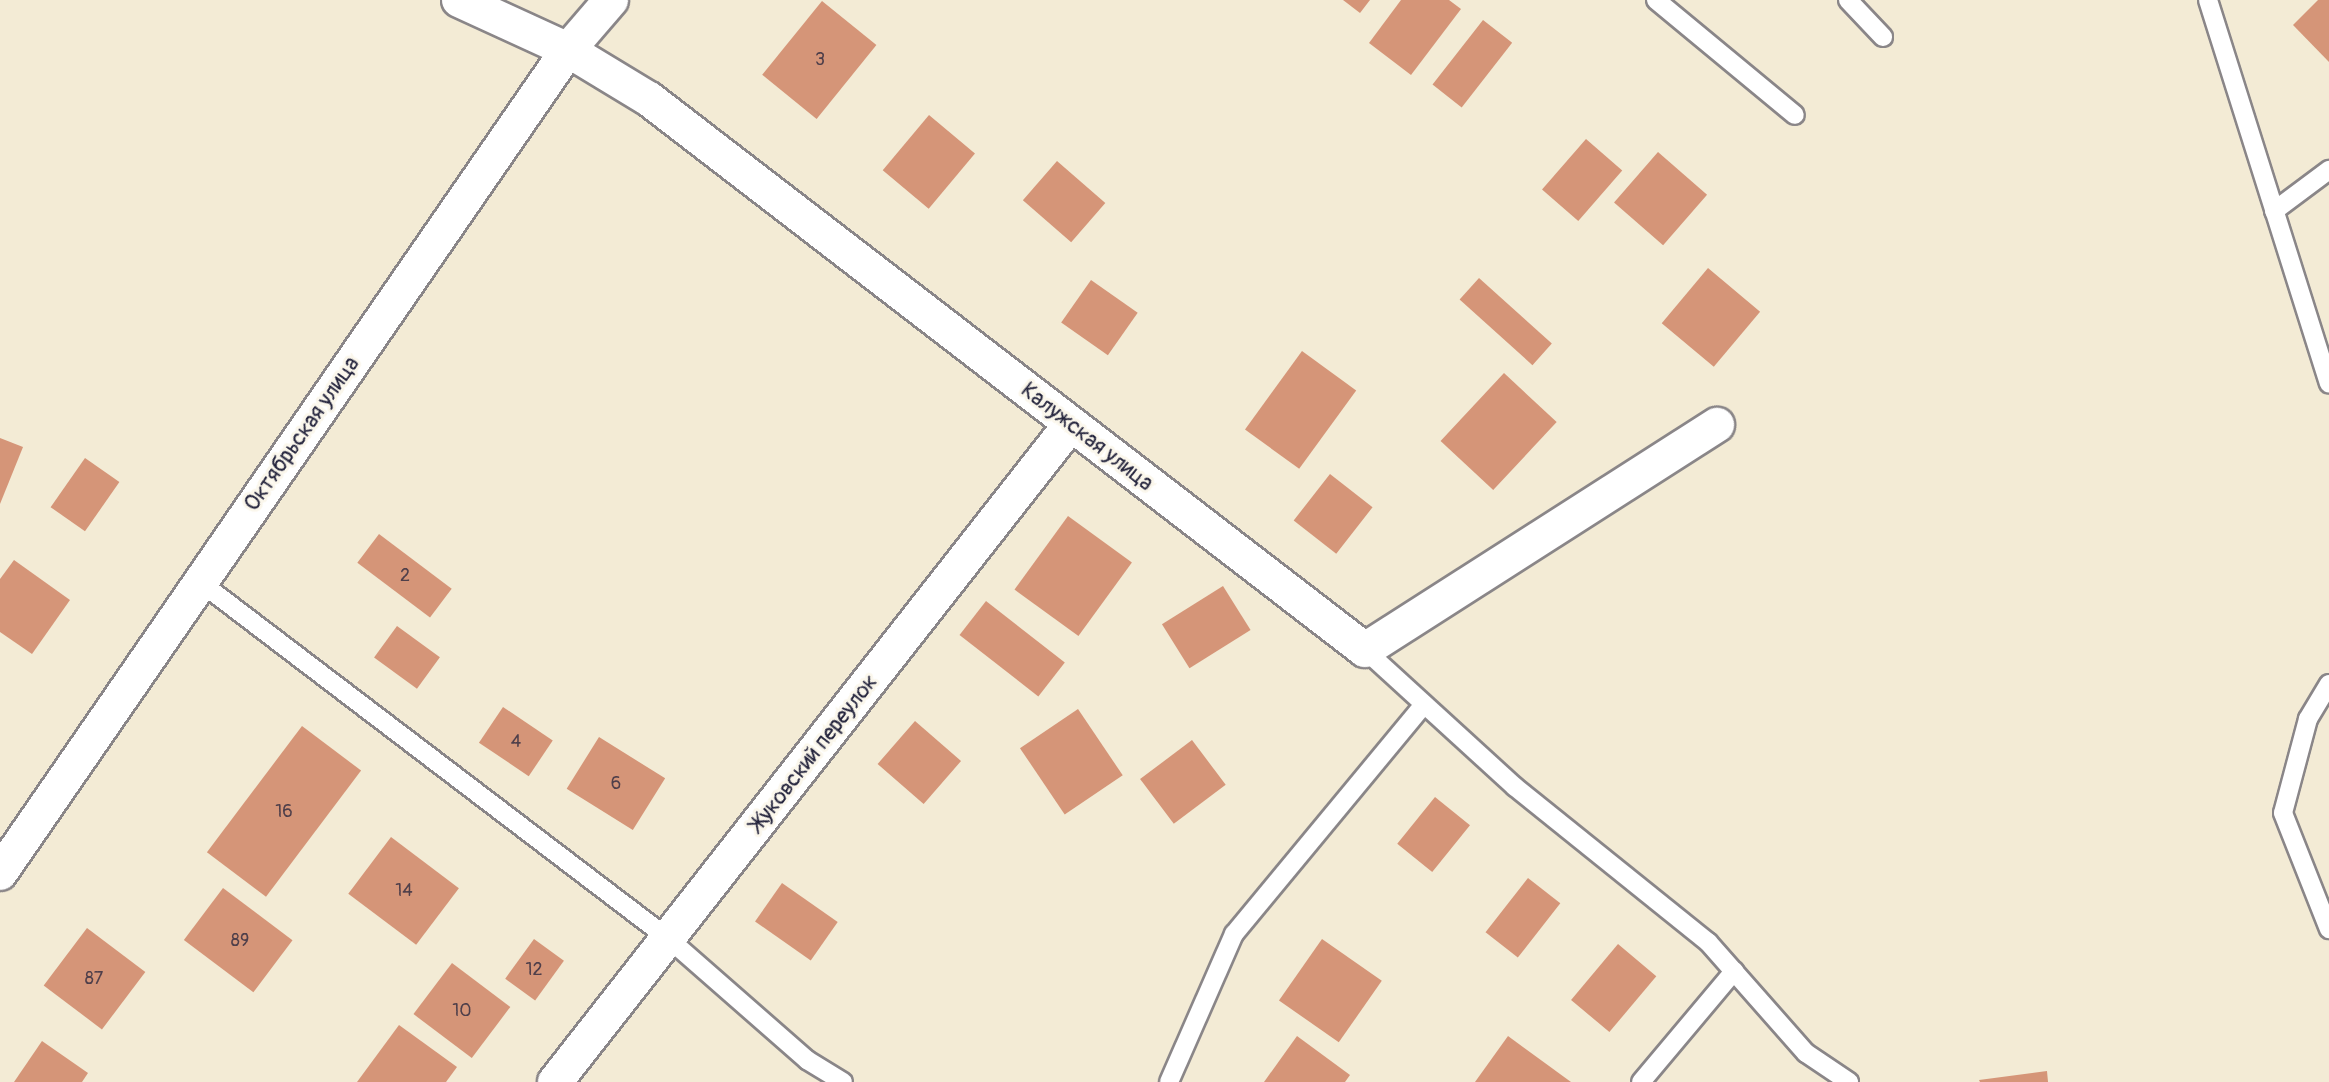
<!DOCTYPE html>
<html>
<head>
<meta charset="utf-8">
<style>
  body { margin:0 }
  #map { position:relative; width:2329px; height:1082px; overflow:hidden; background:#f3ebd5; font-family:Pangolin,sans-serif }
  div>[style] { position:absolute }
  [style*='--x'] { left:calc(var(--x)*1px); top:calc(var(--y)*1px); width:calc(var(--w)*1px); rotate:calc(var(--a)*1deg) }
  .building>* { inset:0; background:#d59578; transform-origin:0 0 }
  .roads { filter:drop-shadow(2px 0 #8a8688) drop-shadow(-2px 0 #8a8688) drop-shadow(0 2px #8a8688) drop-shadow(0 -2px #8a8688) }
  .lane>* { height:18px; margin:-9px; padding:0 9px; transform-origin:9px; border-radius:9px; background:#fff }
  .street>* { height:34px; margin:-17px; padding:0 17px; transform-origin:17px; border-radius:17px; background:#fff }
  span { translate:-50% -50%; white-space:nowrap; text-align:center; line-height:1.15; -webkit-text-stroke:6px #fbf7ec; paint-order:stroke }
  .number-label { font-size:18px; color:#4f3f4a }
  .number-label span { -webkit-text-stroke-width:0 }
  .street-label { font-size:22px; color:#22223b }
</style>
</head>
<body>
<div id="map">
  <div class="building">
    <div style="clip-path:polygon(1343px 0,1370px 0,1360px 13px)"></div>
    <div style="clip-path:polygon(1401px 0,1449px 0,1461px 9px,1411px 75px,1369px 43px)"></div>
    <div style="clip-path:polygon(2318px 0,2329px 0,2329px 62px,2293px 25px)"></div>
    <div style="left:822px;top:1px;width:70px;height:95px;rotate:39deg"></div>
    <div style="left:1483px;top:20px;width:37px;height:82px;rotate:38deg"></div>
    <div style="left:929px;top:115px;width:60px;height:72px;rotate:40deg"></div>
    <div style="left:1586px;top:139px;width:48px;height:67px;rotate:41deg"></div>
    <div style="left:1658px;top:152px;width:65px;height:67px;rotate:41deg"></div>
    <div style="left:1057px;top:161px;width:64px;height:52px;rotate:41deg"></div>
    <div style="left:1708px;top:268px;width:68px;height:72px;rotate:40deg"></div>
    <div style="left:1479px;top:278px;width:98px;height:29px;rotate:42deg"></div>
    <div style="left:1091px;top:280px;width:57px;height:52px;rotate:35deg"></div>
    <div style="left:1302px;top:351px;width:67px;height:97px;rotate:36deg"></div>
    <div style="left:1504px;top:373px;width:72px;height:93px;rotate:43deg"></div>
    <div style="clip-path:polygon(0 438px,23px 447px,0 504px)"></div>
    <div style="left:85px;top:458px;width:42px;height:60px;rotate:35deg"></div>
    <div style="left:1330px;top:474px;width:54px;height:59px;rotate:38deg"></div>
    <div style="left:1068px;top:516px;width:79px;height:91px;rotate:36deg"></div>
    <div style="left:379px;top:534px;width:91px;height:36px;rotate:37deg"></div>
    <div style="clip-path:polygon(14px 560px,70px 600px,32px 654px,0 632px,0 579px)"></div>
    <div style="left:1223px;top:586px;width:52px;height:72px;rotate:58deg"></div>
    <div style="left:986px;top:601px;width:100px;height:43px;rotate:38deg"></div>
    <div style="left:397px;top:626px;width:53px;height:39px;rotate:36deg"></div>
    <div style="left:503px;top:707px;width:60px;height:43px;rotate:34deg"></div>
    <div style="left:1078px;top:709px;width:80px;height:70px;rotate:56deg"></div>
    <div style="left:915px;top:721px;width:61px;height:57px;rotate:41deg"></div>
    <div style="left:302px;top:726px;width:74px;height:158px;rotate:37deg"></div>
    <div style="left:599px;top:737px;width:78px;height:61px;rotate:32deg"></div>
    <div style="left:1192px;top:740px;width:56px;height:65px;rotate:53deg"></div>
    <div style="left:1435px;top:797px;width:45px;height:60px;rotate:39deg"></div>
    <div style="left:391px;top:837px;width:85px;height:71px;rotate:37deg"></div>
    <div style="left:1528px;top:878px;width:41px;height:69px;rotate:38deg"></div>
    <div style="left:782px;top:883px;width:68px;height:47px;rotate:35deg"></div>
    <div style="left:223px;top:888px;width:87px;height:65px;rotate:37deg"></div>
    <div style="left:87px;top:928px;width:73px;height:72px;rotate:37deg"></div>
    <div style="left:534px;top:939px;width:37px;height:49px;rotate:36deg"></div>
    <div style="left:1322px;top:939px;width:73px;height:75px;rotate:35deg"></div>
    <div style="left:1618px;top:944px;width:50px;height:73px;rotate:40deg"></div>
    <div style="left:452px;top:963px;width:73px;height:64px;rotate:37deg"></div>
    <div style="clip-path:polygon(399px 1025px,457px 1067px,446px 1082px,357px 1082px)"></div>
    <div style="clip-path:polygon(1297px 1036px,1350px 1075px,1345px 1082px,1264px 1082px)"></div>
    <div style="clip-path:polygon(1508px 1036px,1571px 1082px,1475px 1082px)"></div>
    <div style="clip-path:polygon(42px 1041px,88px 1073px,82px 1082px,14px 1082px)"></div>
    <div style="clip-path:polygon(2047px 1071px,2048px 1082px,1980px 1082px,1979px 1080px)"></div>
  </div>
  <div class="roads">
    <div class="lane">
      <div style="--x:1656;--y:0;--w:180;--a:39.6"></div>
      <div style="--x:1848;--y:0;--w:51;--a:46.6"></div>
      <div style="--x:2208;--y:0;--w:402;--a:72.5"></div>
      <div style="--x:2274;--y:211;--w:69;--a:-36.7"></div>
      <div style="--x:200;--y:582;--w:589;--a:37.28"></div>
      <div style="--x:669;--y:939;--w:184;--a:41.2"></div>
      <div style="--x:807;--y:1060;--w:42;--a:31.4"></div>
      <div style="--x:1365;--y:650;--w:203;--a:42.4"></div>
      <div style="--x:1515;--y:787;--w:248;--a:38.8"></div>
      <div style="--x:1708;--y:942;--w:148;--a:48.6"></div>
      <div style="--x:1806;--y:1053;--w:52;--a:34"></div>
      <div style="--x:2329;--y:684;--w:41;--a:121"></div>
      <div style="--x:2308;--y:719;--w:97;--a:104.9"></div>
      <div style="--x:2283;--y:813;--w:125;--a:68.4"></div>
      <div style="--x:1169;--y:1082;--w:162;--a:-66.3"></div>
      <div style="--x:1234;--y:934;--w:298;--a:-50.4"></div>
      <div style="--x:1641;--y:1082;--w:145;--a:-50"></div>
    </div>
    <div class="street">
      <div style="--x:459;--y:0;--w:120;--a:24.6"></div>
      <div style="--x:568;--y:50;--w:95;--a:31.2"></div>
      <div style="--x:649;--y:99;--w:903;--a:37.58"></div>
      <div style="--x:1365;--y:650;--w:418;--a:-32.6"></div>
      <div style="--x:0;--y:873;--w:1000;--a:-55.39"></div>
      <div style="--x:568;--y:50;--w:66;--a:-49.3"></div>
      <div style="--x:555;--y:1082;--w:836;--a:-51.9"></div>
    </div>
  </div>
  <div class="number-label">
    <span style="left:820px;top:60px">3</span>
    <span style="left:405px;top:576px">2</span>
    <span style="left:516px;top:742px">4</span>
    <span style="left:616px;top:784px">6</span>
    <span style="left:284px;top:812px">16</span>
    <span style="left:404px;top:891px">14</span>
    <span style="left:240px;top:941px">89</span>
    <span style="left:534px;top:970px">12</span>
    <span style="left:94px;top:979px">87</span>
    <span style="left:462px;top:1011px">10</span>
  </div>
  <div class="street-label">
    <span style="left:302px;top:434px;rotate:-55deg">Октябрьская улица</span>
    <span style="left:1087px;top:437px;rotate:38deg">Калужская улица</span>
    <span style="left:814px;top:753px;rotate:-52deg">Жуковский переулок</span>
  </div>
</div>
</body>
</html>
